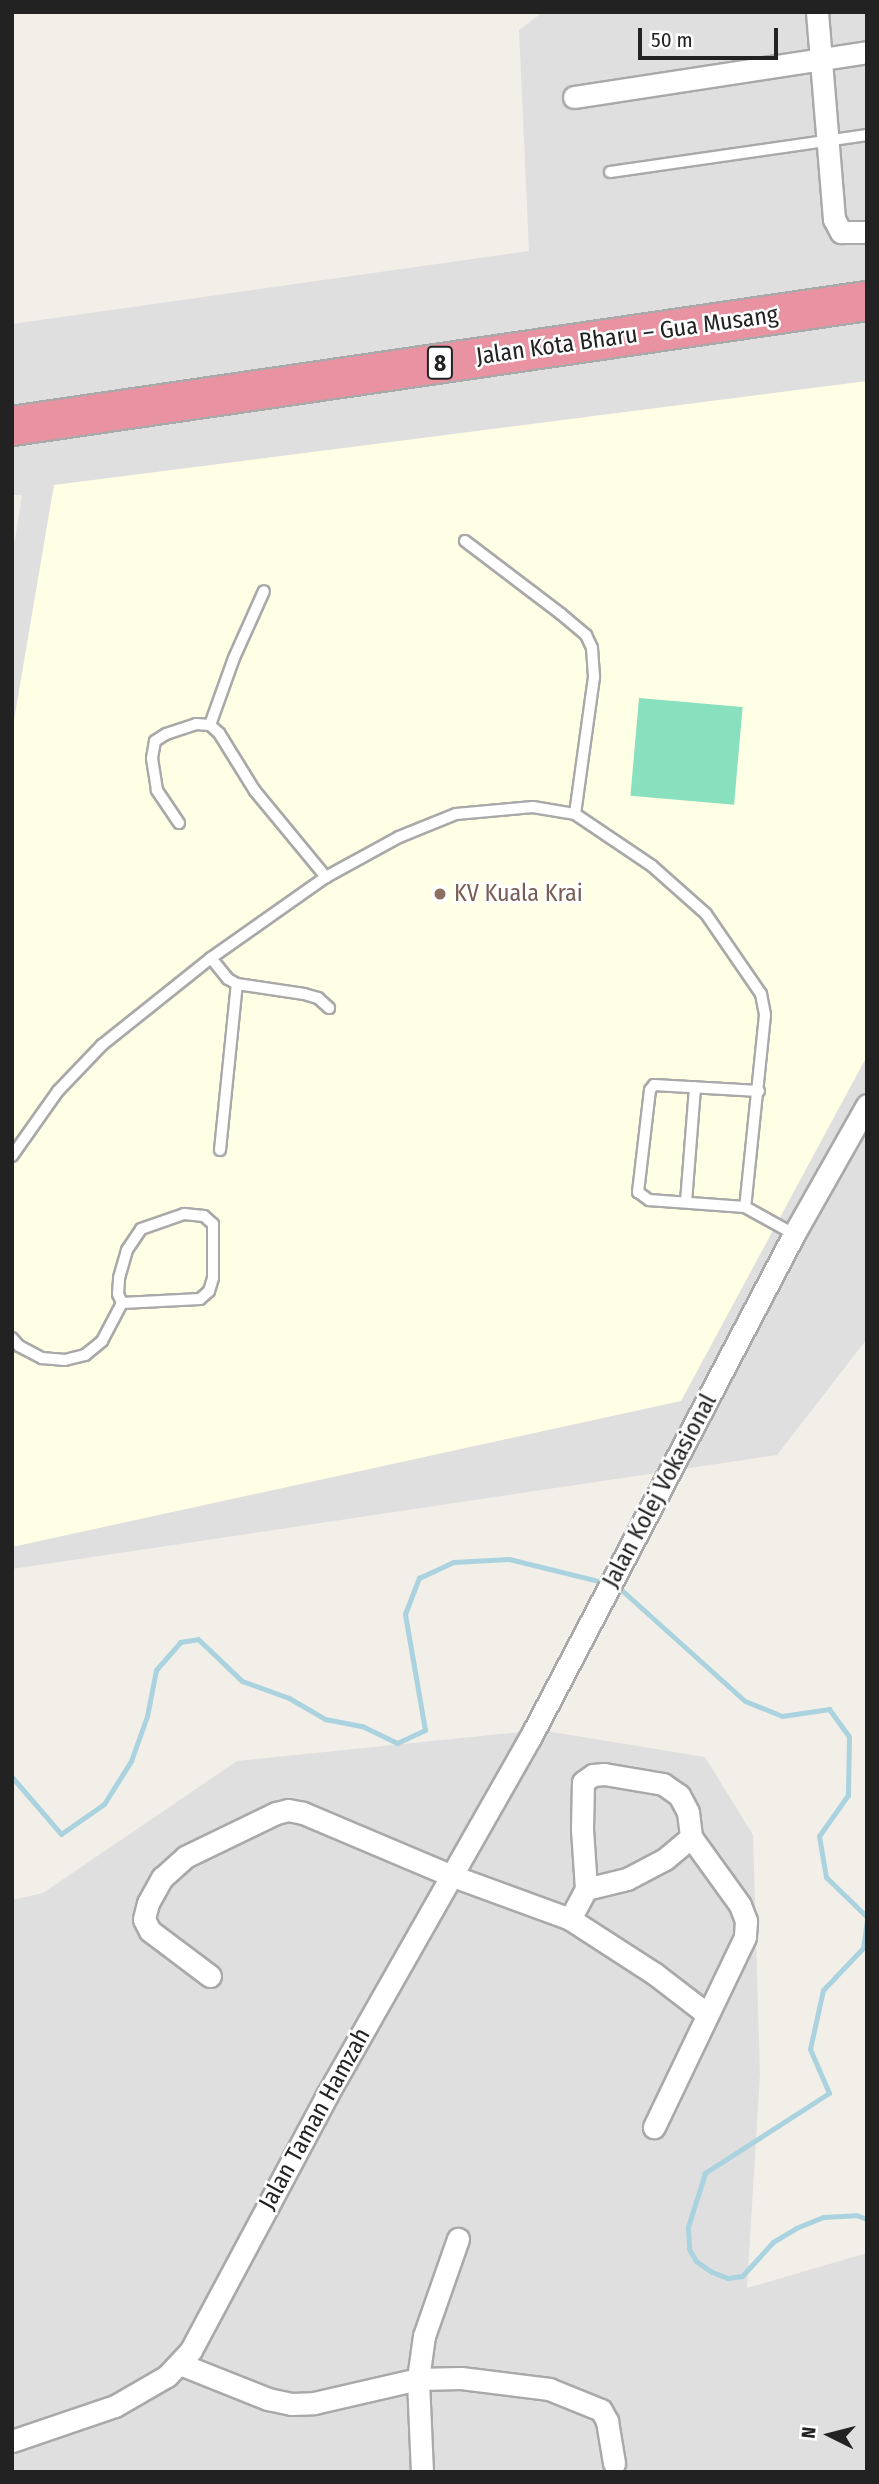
<!DOCTYPE html>
<html>
<head>
<meta charset="utf-8">
<style>
  body { margin:0 }
  #map { position:relative; width:879px; height:2484px; overflow:hidden; background:#f2efe9; font-family:"Fira Sans Condensed",sans-serif }
  div>[style] { position:absolute }
  [style*='--x'] { left:calc(var(--x)*1px); top:calc(var(--y)*1px); width:calc(var(--w)*1px); rotate:calc(var(--a)*1deg) }
  .residential>* { inset:0; background:#e0dfdf }
  .education>* { inset:0; background:#ffffe5 }
  .pitch>* { inset:0; background:#88e0be; transform-origin:0 0 }
  .stream>* { height:5px; margin:-2.5px; padding:0 2.5px; transform-origin:2.5px; border-radius:2.5px; background:#aad3df }
  .roads { filter:drop-shadow(2px 0 #a9a9a9) drop-shadow(-2px 0 #a9a9a9) drop-shadow(0 2px #a9a9a9) drop-shadow(0 -2px #a9a9a9) }
  .lane>* { height:10px; margin:-5px; padding:0 5px; transform-origin:5px; border-radius:5px; background:#fff }
  .street>* { height:21px; margin:-10.5px; padding:0 10.5px; transform-origin:10.5px; border-radius:10.5px; background:#fff }
  .highway>* { height:38px; margin:-19px; padding:0 19px; transform-origin:19px; border-radius:19px; background:#e892a2 }
  .dots>* { width:19px; height:19px; translate:-50% -50%; box-sizing:border-box; border:4px solid #fff; border-radius:50% }
  span { translate:-50% -50%; white-space:nowrap; text-align:center; line-height:1.15; -webkit-text-stroke:5px #fff; paint-order:stroke }
  .shield-label span { padding:2px 5px; background:#fff; border:2px solid; border-radius:5px; -webkit-text-stroke-width:0 }
  .shield-label { font-size:23px; color:#222; font-weight:700 }
  .street-label { font-size:24px; color:#222 }
  .education-label { font-size:24px; color:#785e54 }
  .left { translate:0 -50%; text-align:left }
  .frame { position:absolute; inset:0; border:14px solid #222; pointer-events:none }
  .north { position:absolute; left:795px; top:2400px; width:70px; height:70px; -webkit-text-stroke:5px #fff; paint-order:stroke; rotate:276deg; font-size:19px; font-weight:700; line-height:28px; text-align:center; color:#222 }
  .north::after { content:''; display:block; margin:auto; width:24px; height:32px; background:#222; clip-path:polygon(50% 0,100% 100%,50% 72%,0 100%) }
  .scale { position:absolute; left:638px; top:28px; width:140px; height:32px; box-sizing:border-box; border:4px solid #222; border-top:0; padding-left:9px; font-size:21px; line-height:24px; white-space:nowrap; color:#222; -webkit-text-stroke:5px #fff; paint-order:stroke }
</style>
</head>
<body>
<div id="map">
  <div class="residential">
    <div style="clip-path:polygon(543px 12px,867px 12px,867px 1339px,777px 1455px,12px 1569px,12px 558px,22px 495px,12px 495px,12px 324px,529px 251px,519px 30px)"></div>
    <div style="clip-path:polygon(540px 1730px,705px 1757px,753px 1835px,760px 2074px,747px 2288px,867px 2253px,867px 2472px,12px 2472px,12px 1900px,43px 1893px,237px 1761px)"></div>
  </div>
  <div class="education">
    <div style="clip-path:polygon(867px 381px,867px 1056px,681px 1401px,12px 1547px,12px 732px,54px 485px)"></div>
  </div>
  <div class="pitch">
    <div style="left:639px;top:698px;width:104px;height:98px;rotate:5deg"></div>
  </div>
  <div class="stream">
    <div style="--x:616;--y:1585;--w:173;--a:42"></div>
    <div style="--x:745;--y:1701;--w:40;--a:22"></div>
    <div style="--x:782;--y:1716;--w:48;--a:-8.5"></div>
    <div style="--x:829;--y:1709;--w:34;--a:54"></div>
    <div style="--x:849;--y:1737;--w:58;--a:91"></div>
    <div style="--x:848;--y:1795;--w:50;--a:125.3"></div>
    <div style="--x:819;--y:1836;--w:42;--a:80.3"></div>
    <div style="--x:826;--y:1877;--w:57;--a:44.3"></div>
    <div style="--x:12;--y:1777;--w:75;--a:49.3"></div>
    <div style="--x:61;--y:1834;--w:52;--a:-34.9"></div>
    <div style="--x:104;--y:1804;--w:51;--a:-57.9"></div>
    <div style="--x:131;--y:1761;--w:48;--a:-70.4"></div>
    <div style="--x:147;--y:1716;--w:47;--a:-78.9"></div>
    <div style="--x:156;--y:1670;--w:37;--a:-49"></div>
    <div style="--x:180;--y:1642;--w:18;--a:-9"></div>
    <div style="--x:198;--y:1639;--w:61;--a:43.7"></div>
    <div style="--x:242;--y:1681;--w:50;--a:19.9"></div>
    <div style="--x:289;--y:1698;--w:42;--a:30.3"></div>
    <div style="--x:325;--y:1719;--w:38;--a:11"></div>
    <div style="--x:362;--y:1726;--w:39;--a:26"></div>
    <div style="--x:397;--y:1743;--w:31;--a:-25"></div>
    <div style="--x:425;--y:1730;--w:118;--a:-99.8"></div>
    <div style="--x:405;--y:1614;--w:39;--a:-69"></div>
    <div style="--x:419;--y:1578;--w:38;--a:-25"></div>
    <div style="--x:453;--y:1562;--w:56;--a:-3.1"></div>
    <div style="--x:509;--y:1559;--w:101;--a:13.8"></div>
    <div style="--x:867;--y:1920;--w:28;--a:98"></div>
    <div style="--x:863;--y:1948;--w:58;--a:133.6"></div>
    <div style="--x:823;--y:1990;--w:60;--a:102.4"></div>
    <div style="--x:810;--y:2049;--w:48;--a:66.6"></div>
    <div style="--x:829;--y:2093;--w:148;--a:147.2"></div>
    <div style="--x:705;--y:2173;--w:57;--a:107.5"></div>
    <div style="--x:688;--y:2227;--w:22;--a:87"></div>
    <div style="--x:689;--y:2249;--w:14;--a:60"></div>
    <div style="--x:696;--y:2261;--w:19;--a:35"></div>
    <div style="--x:712;--y:2272;--w:17;--a:21"></div>
    <div style="--x:728;--y:2278;--w:14;--a:-8"></div>
    <div style="--x:742;--y:2276;--w:46;--a:-47.6"></div>
    <div style="--x:773;--y:2242;--w:27;--a:-31"></div>
    <div style="--x:796;--y:2228;--w:29;--a:-22"></div>
    <div style="--x:823;--y:2217;--w:33;--a:-3"></div>
    <div style="--x:856;--y:2215;--w:12;--a:20"></div>
  </div>
  <div class="roads">
    <div class="lane">
      <div style="--x:610;--y:172;--w:260;--a:-8.2"></div>
      <div style="--x:465;--y:541;--w:121;--a:37.2"></div>
      <div style="--x:561;--y:614;--w:33;--a:40"></div>
      <div style="--x:586;--y:635;--w:14;--a:65"></div>
      <div style="--x:592;--y:648;--w:29;--a:86"></div>
      <div style="--x:594;--y:677;--w:138;--a:97.9"></div>
      <div style="--x:210;--y:725;--w:71;--a:-70.3"></div>
      <div style="--x:234;--y:658;--w:73;--a:-65.9"></div>
      <div style="--x:179;--y:823;--w:40;--a:-124"></div>
      <div style="--x:157;--y:790;--w:32;--a:-99"></div>
      <div style="--x:152;--y:758;--w:17;--a:-80"></div>
      <div style="--x:155;--y:741;--w:13;--a:-32"></div>
      <div style="--x:166;--y:734;--w:32;--a:-18"></div>
      <div style="--x:196;--y:724;--w:14;--a:4"></div>
      <div style="--x:210;--y:725;--w:12;--a:42"></div>
      <div style="--x:219;--y:733;--w:68;--a:58.2"></div>
      <div style="--x:255;--y:791;--w:112;--a:50.5"></div>
      <div style="--x:211;--y:958;--w:27;--a:51"></div>
      <div style="--x:228;--y:979;--w:10;--a:29"></div>
      <div style="--x:237;--y:984;--w:68;--a:8.5"></div>
      <div style="--x:304;--y:994;--w:15;--a:16"></div>
      <div style="--x:318;--y:998;--w:15;--a:42"></div>
      <div style="--x:759;--y:1091;--w:105;--a:-176.7"></div>
      <div style="--x:654;--y:1085;--w:6;--a:129"></div>
      <div style="--x:650;--y:1090;--w:103;--a:96.7"></div>
      <div style="--x:638;--y:1192;--w:14;--a:36"></div>
      <div style="--x:649;--y:1200;--w:96;--a:4.2"></div>
      <div style="--x:745;--y:1207;--w:56;--a:28.9"></div>
      <div style="--x:220;--y:1150;--w:167;--a:-84.2"></div>
      <div style="--x:12;--y:1156;--w:80;--a:-54.7"></div>
      <div style="--x:58;--y:1091;--w:64;--a:-46.3"></div>
      <div style="--x:102;--y:1045;--w:139;--a:-38.6"></div>
      <div style="--x:211;--y:958;--w:141;--a:-35.2"></div>
      <div style="--x:326;--y:877;--w:83;--a:-28.7"></div>
      <div style="--x:399;--y:837;--w:61;--a:-22"></div>
      <div style="--x:456;--y:814;--w:77;--a:-5.2"></div>
      <div style="--x:533;--y:807;--w:43;--a:9.5"></div>
      <div style="--x:575;--y:814;--w:93;--a:34"></div>
      <div style="--x:652;--y:866;--w:72;--a:41.6"></div>
      <div style="--x:706;--y:914;--w:97;--a:55.5"></div>
      <div style="--x:761;--y:994;--w:21;--a:79"></div>
      <div style="--x:765;--y:1015;--w:193;--a:95.9"></div>
      <div style="--x:686;--y:1202;--w:115;--a:-85.5"></div>
      <div style="--x:12;--y:1338;--w:11;--a:49"></div>
      <div style="--x:19;--y:1346;--w:26;--a:28"></div>
      <div style="--x:42;--y:1358;--w:23;--a:5"></div>
      <div style="--x:65;--y:1360;--w:21;--a:-14"></div>
      <div style="--x:85;--y:1355;--w:22;--a:-39"></div>
      <div style="--x:102;--y:1341;--w:43;--a:-62.2"></div>
      <div style="--x:122;--y:1303;--w:10;--a:-114"></div>
      <div style="--x:118;--y:1294;--w:16;--a:-86"></div>
      <div style="--x:119;--y:1278;--w:29;--a:-74"></div>
      <div style="--x:127;--y:1250;--w:25;--a:-56"></div>
      <div style="--x:141;--y:1229;--w:46;--a:-19.2"></div>
      <div style="--x:184;--y:1214;--w:20;--a:6"></div>
      <div style="--x:204;--y:1216;--w:12;--a:42"></div>
      <div style="--x:213;--y:1224;--w:54;--a:90"></div>
      <div style="--x:213;--y:1278;--w:14;--a:107"></div>
      <div style="--x:209;--y:1291;--w:12;--a:138"></div>
      <div style="--x:200;--y:1299;--w:78;--a:177.1"></div>
    </div>
    <div class="street">
      <div style="--x:817;--y:12;--w:208;--a:85.3"></div>
      <div style="--x:834;--y:219;--w:15;--a:62"></div>
      <div style="--x:841;--y:232;--w:26;--a:0"></div>
      <div style="--x:574;--y:97;--w:296;--a:-8.7"></div>
      <div style="--x:586;--y:1889;--w:60;--a:-93.8"></div>
      <div style="--x:582;--y:1829;--w:47;--a:-88.8"></div>
      <div style="--x:583;--y:1782;--w:12;--a:-35"></div>
      <div style="--x:593;--y:1775;--w:11;--a:-5"></div>
      <div style="--x:604;--y:1774;--w:60;--a:9.6"></div>
      <div style="--x:663;--y:1784;--w:19;--a:35"></div>
      <div style="--x:679;--y:1795;--w:19;--a:62"></div>
      <div style="--x:688;--y:1812;--w:25;--a:83"></div>
      <div style="--x:691;--y:1837;--w:84;--a:54.2"></div>
      <div style="--x:740;--y:1905;--w:17;--a:69"></div>
      <div style="--x:746;--y:1921;--w:16;--a:94"></div>
      <div style="--x:745;--y:1937;--w:211;--a:115.6"></div>
      <div style="--x:570;--y:1919;--w:34;--a:-62"></div>
      <div style="--x:586;--y:1889;--w:42;--a:-13.7"></div>
      <div style="--x:627;--y:1879;--w:43;--a:-27.8"></div>
      <div style="--x:665;--y:1859;--w:34;--a:-40"></div>
      <div style="--x:210;--y:1976;--w:75;--a:-143.1"></div>
      <div style="--x:150;--y:1931;--w:13;--a:-117"></div>
      <div style="--x:144;--y:1919;--w:16;--a:-76"></div>
      <div style="--x:148;--y:1903;--w:29;--a:-61"></div>
      <div style="--x:162;--y:1878;--w:31;--a:-42"></div>
      <div style="--x:185;--y:1857;--w:101;--a:-25.8"></div>
      <div style="--x:276;--y:1813;--w:12;--a:-14"></div>
      <div style="--x:288;--y:1810;--w:15;--a:11"></div>
      <div style="--x:303;--y:1813;--w:160;--a:22.9"></div>
      <div style="--x:450;--y:1875;--w:128;--a:20.1"></div>
      <div style="--x:570;--y:1919;--w:101;--a:32.9"></div>
      <div style="--x:655;--y:1974;--w:66;--a:37.6"></div>
      <div style="--x:180;--y:2364;--w:95;--a:21.7"></div>
      <div style="--x:268;--y:2399;--w:24;--a:12"></div>
      <div style="--x:291;--y:2404;--w:23;--a:-2"></div>
      <div style="--x:314;--y:2403;--w:107;--a:-13"></div>
      <div style="--x:418;--y:2379;--w:43;--a:-1.3"></div>
      <div style="--x:461;--y:2378;--w:89;--a:7.1"></div>
      <div style="--x:549;--y:2389;--w:56;--a:22"></div>
      <div style="--x:601;--y:2410;--w:13;--a:61"></div>
      <div style="--x:607;--y:2421;--w:43;--a:80.5"></div>
      <div style="--x:12;--y:2441;--w:109;--a:-18.8"></div>
      <div style="--x:115;--y:2406;--w:60;--a:-30"></div>
      <div style="--x:167;--y:2376;--w:35;--a:-47"></div>
      <div style="--x:191;--y:2350;--w:289;--a:-61.9"></div>
      <div style="--x:327;--y:2095;--w:411;--a:-60.4"></div>
      <div style="--x:530;--y:1738;--w:569;--a:-62.35"></div>
      <div style="--x:794;--y:1234;--w:148;--a:-60.5"></div>
      <div style="--x:422;--y:2472;--w:93;--a:-92.5"></div>
      <div style="--x:418;--y:2379;--w:43;--a:-82.1"></div>
      <div style="--x:424;--y:2336;--w:103;--a:-70.7"></div>
    </div>
    <div class="highway">
      <div style="--x:12;--y:426;--w:864;--a:-8.32"></div>
    </div>
  </div>
  <div class="dots">
    <div style="left:440px;top:894px;background:#8d6e63"></div>
  </div>
  <div class="shield-label">
    <span style="left:440px;top:363px">8</span>
  </div>
  <div class="street-label">
    <span style="left:627px;top:336px;rotate:-8deg">Jalan Kota Bharu – Gua Musang</span>
    <span style="left:660px;top:1491px;rotate:-62deg">Jalan Kolej Vokasional</span>
    <span style="left:315px;top:2119px;rotate:-61deg">Jalan Taman Hamzah</span>
  </div>
  <div class="education-label">
    <span class="left" style="left:454px;top:894px">KV Kuala Krai</span>
  </div>
  <div class="frame"></div>
  <div class="north">N</div>
  <div class="scale">50 m</div>
</div>
</body>
</html>
